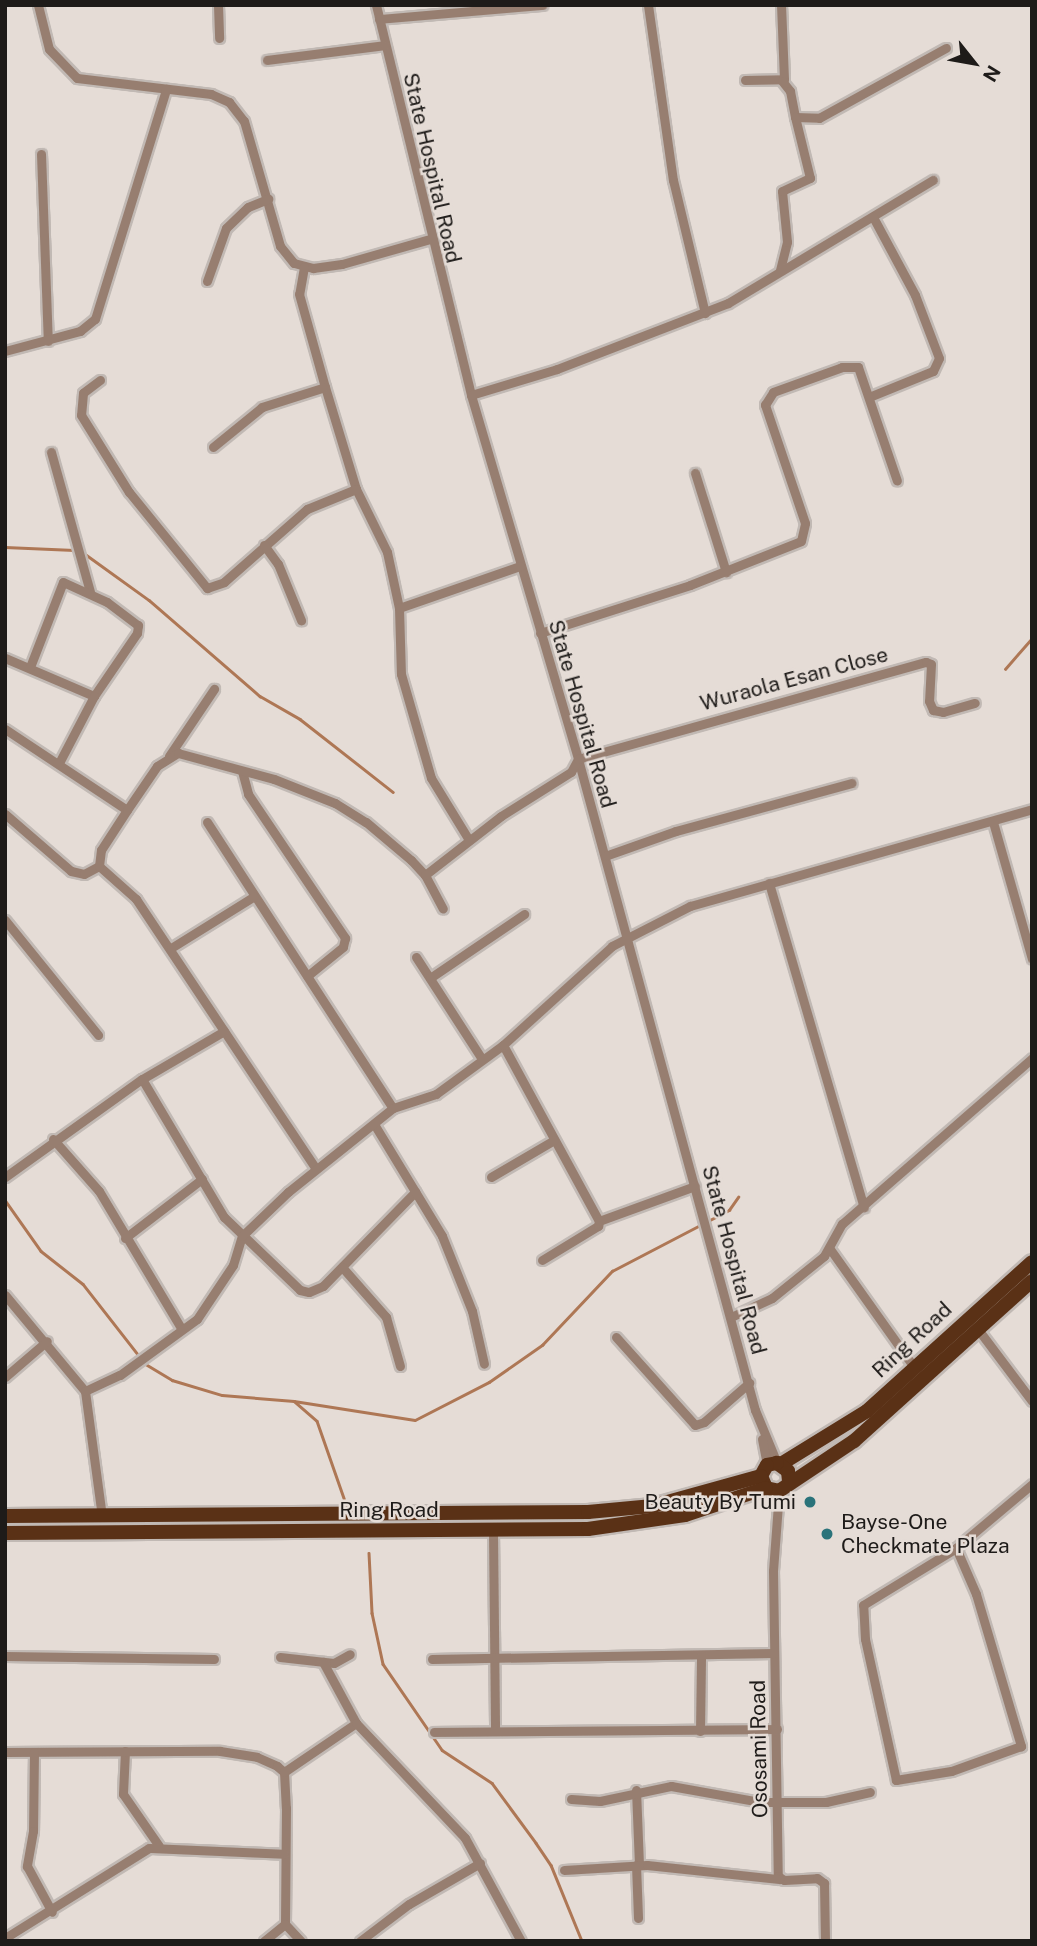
<!DOCTYPE html>
<html>
<head>
<meta charset="utf-8">
<style>
  body { margin:0 }
  #map { position:relative; width:1037px; height:1946px; overflow:hidden; background:#e5dcd6; font-family:"Public Sans",sans-serif }
  div>[style] { position:absolute }
  [style*='--x'] { left:calc(var(--x)*1px); top:calc(var(--y)*1px); width:calc(var(--w)*1px); rotate:calc(var(--a)*1deg) }
  .stream>* { height:2.5px; margin:-1.25px; padding:0 1.25px; transform-origin:1.25px; border-radius:1.25px; background:#ae7755 }
  .roads { filter:drop-shadow(2px 0 #c1b9b4) drop-shadow(-2px 0 #c1b9b4) drop-shadow(0 2px #c1b9b4) drop-shadow(0 -2px #c1b9b4) }
  .minor>* { height:9px; margin:-4.5px; padding:0 4.5px; transform-origin:4.5px; border-radius:4.5px; background:#977e70 }
  .primary>* { height:14px; margin:-7px; padding:0 7px; transform-origin:7px; border-radius:7px; background:#5a3116 }
  .dots>* { width:19px; height:19px; translate:-50% -50%; box-sizing:border-box; border:4px solid #e5dcd6; border-radius:50% }
  span { translate:-50% -50%; white-space:nowrap; text-align:center; line-height:1.15; -webkit-text-stroke:5px #e5dcd6; paint-order:stroke }
  .street-label { font-size:21px; color:#1e1b19 }
  .poi-label { font-size:21px; color:#1e1b19 }
  .right { translate:-100% -50%; text-align:right }
  .left { translate:0 -50%; text-align:left }
  .frame { position:absolute; inset:0; border:7px solid #1e1b19; pointer-events:none }
  .north { position:absolute; left:939px; top:28px; width:70px; height:70px; -webkit-text-stroke:5px #e5dcd6; paint-order:stroke; rotate:121deg; font-size:19px; font-weight:700; line-height:28px; text-align:center; color:#1e1b19 }
  .north::after { content:''; display:block; margin:auto; width:24px; height:32px; background:#1e1b19; clip-path:polygon(50% 0,100% 100%,50% 72%,0 100%) }
</style>
</head>
<body>
<div id="map">
  <div class="stream">
    <div style="--x:5;--y:547;--w:69;--a:2.5"></div>
    <div style="--x:81;--y:551;--w:84;--a:35.8"></div>
    <div style="--x:149;--y:600;--w:147;--a:40.9"></div>
    <div style="--x:260;--y:696;--w:46;--a:29.9"></div>
    <div style="--x:300;--y:719;--w:118;--a:38.1"></div>
    <div style="--x:1005;--y:669;--w:41;--a:-48.9"></div>
    <div style="--x:5;--y:1200;--w:62;--a:54.8"></div>
    <div style="--x:41;--y:1251;--w:53;--a:38.2"></div>
    <div style="--x:83;--y:1284;--w:93;--a:52"></div>
    <div style="--x:144;--y:1363;--w:33;--a:31"></div>
    <div style="--x:172;--y:1380;--w:52;--a:16.7"></div>
    <div style="--x:222;--y:1395;--w:72;--a:4.8"></div>
    <div style="--x:294;--y:1401;--w:30;--a:41"></div>
    <div style="--x:317;--y:1421;--w:82;--a:70.7"></div>
    <div style="--x:294;--y:1401;--w:122;--a:8.9"></div>
    <div style="--x:415;--y:1420;--w:83;--a:-27.2"></div>
    <div style="--x:489;--y:1382;--w:65;--a:-34.9"></div>
    <div style="--x:542;--y:1345;--w:102;--a:-46.6"></div>
    <div style="--x:612;--y:1271;--w:132;--a:-27.5"></div>
    <div style="--x:729;--y:1210;--w:16;--a:-55"></div>
    <div style="--x:369;--y:1553;--w:60;--a:87.1"></div>
    <div style="--x:372;--y:1613;--w:52;--a:77.8"></div>
    <div style="--x:383;--y:1664;--w:104;--a:55.5"></div>
    <div style="--x:442;--y:1750;--w:60;--a:33.4"></div>
    <div style="--x:492;--y:1783;--w:74;--a:53.7"></div>
    <div style="--x:536;--y:1843;--w:27;--a:56"></div>
    <div style="--x:551;--y:1865;--w:82;--a:67.8"></div>
  </div>
  <div class="roads">
    <div class="minor">
      <div style="--x:38;--y:5;--w:45;--a:76"></div>
      <div style="--x:49;--y:49;--w:40;--a:46"></div>
      <div style="--x:77;--y:78;--w:135;--a:6.8"></div>
      <div style="--x:211;--y:94;--w:20;--a:24"></div>
      <div style="--x:229;--y:102;--w:24;--a:52"></div>
      <div style="--x:244;--y:121;--w:130;--a:73.9"></div>
      <div style="--x:280;--y:246;--w:22;--a:51"></div>
      <div style="--x:294;--y:263;--w:20;--a:15"></div>
      <div style="--x:313;--y:268;--w:29;--a:-8"></div>
      <div style="--x:342;--y:264;--w:91;--a:-15.9"></div>
      <div style="--x:218;--y:5;--w:33;--a:88"></div>
      <div style="--x:376;--y:5;--w:401;--a:76.3"></div>
      <div style="--x:471;--y:395;--w:379;--a:73.6"></div>
      <div style="--x:578;--y:759;--w:675;--a:74.79"></div>
      <div style="--x:755;--y:1410;--w:57;--a:67.5"></div>
      <div style="--x:648;--y:5;--w:177;--a:81.9"></div>
      <div style="--x:673;--y:180;--w:137;--a:76.5"></div>
      <div style="--x:379;--y:19;--w:164;--a:-4.9"></div>
      <div style="--x:267;--y:60;--w:119;--a:-7.2"></div>
      <div style="--x:745;--y:80;--w:39;--a:-1"></div>
      <div style="--x:784;--y:79;--w:74;--a:-92.3"></div>
      <div style="--x:782;--y:81;--w:13;--a:51"></div>
      <div style="--x:790;--y:91;--w:26;--a:79"></div>
      <div style="--x:795;--y:117;--w:24;--a:2"></div>
      <div style="--x:819;--y:118;--w:145;--a:-28.9"></div>
      <div style="--x:41;--y:154;--w:187;--a:87.9"></div>
      <div style="--x:304;--y:267;--w:27;--a:100"></div>
      <div style="--x:299;--y:294;--w:97;--a:74.4"></div>
      <div style="--x:325;--y:387;--w:107;--a:73.1"></div>
      <div style="--x:356;--y:489;--w:70;--a:63.8"></div>
      <div style="--x:387;--y:552;--w:57;--a:77.9"></div>
      <div style="--x:399;--y:608;--w:66;--a:88.3"></div>
      <div style="--x:401;--y:674;--w:108;--a:73.9"></div>
      <div style="--x:431;--y:778;--w:73;--a:58.5"></div>
      <div style="--x:780;--y:270;--w:29;--a:-76"></div>
      <div style="--x:787;--y:242;--w:51;--a:-95.6"></div>
      <div style="--x:782;--y:191;--w:31;--a:-25"></div>
      <div style="--x:810;--y:178;--w:63;--a:-103.8"></div>
      <div style="--x:207;--y:281;--w:56;--a:-70.3"></div>
      <div style="--x:226;--y:228;--w:30;--a:-44"></div>
      <div style="--x:248;--y:207;--w:22;--a:-22"></div>
      <div style="--x:5;--y:351;--w:78;--a:-14.9"></div>
      <div style="--x:80;--y:331;--w:19;--a:-39"></div>
      <div style="--x:95;--y:319;--w:241;--a:-72.8"></div>
      <div style="--x:100;--y:380;--w:21;--a:143"></div>
      <div style="--x:83;--y:393;--w:22;--a:95"></div>
      <div style="--x:81;--y:415;--w:91;--a:58.1"></div>
      <div style="--x:129;--y:492;--w:124;--a:50.9"></div>
      <div style="--x:207;--y:588;--w:18;--a:-19"></div>
      <div style="--x:224;--y:582;--w:111;--a:-41.3"></div>
      <div style="--x:307;--y:509;--w:53;--a:-22.2"></div>
      <div style="--x:471;--y:395;--w:90;--a:-16.8"></div>
      <div style="--x:557;--y:369;--w:183;--a:-21.1"></div>
      <div style="--x:728;--y:303;--w:239;--a:-31"></div>
      <div style="--x:869;--y:397;--w:69;--a:-22.1"></div>
      <div style="--x:933;--y:371;--w:14;--a:-65"></div>
      <div style="--x:939;--y:358;--w:67;--a:-110.9"></div>
      <div style="--x:915;--y:295;--w:89;--a:-118.3"></div>
      <div style="--x:213;--y:447;--w:63;--a:-39.2"></div>
      <div style="--x:262;--y:407;--w:66;--a:-17.6"></div>
      <div style="--x:51;--y:452;--w:145;--a:74.4"></div>
      <div style="--x:695;--y:473;--w:104;--a:72.6"></div>
      <div style="--x:264;--y:545;--w:24;--a:54"></div>
      <div style="--x:278;--y:564;--w:61;--a:67.7"></div>
      <div style="--x:399;--y:608;--w:128;--a:-19.1"></div>
      <div style="--x:540;--y:633;--w:157;--a:-17.7"></div>
      <div style="--x:690;--y:585;--w:119;--a:-21.6"></div>
      <div style="--x:801;--y:541;--w:18;--a:-77"></div>
      <div style="--x:805;--y:523;--w:125;--a:-108.7"></div>
      <div style="--x:765;--y:405;--w:15;--a:-58"></div>
      <div style="--x:773;--y:392;--w:73;--a:-19.9"></div>
      <div style="--x:842;--y:367;--w:16;--a:0"></div>
      <div style="--x:858;--y:367;--w:120;--a:71.1"></div>
      <div style="--x:5;--y:658;--w:97;--a:23.1"></div>
      <div style="--x:30;--y:667;--w:91;--a:-68.8"></div>
      <div style="--x:63;--y:582;--w:48;--a:24.4"></div>
      <div style="--x:107;--y:602;--w:39;--a:37"></div>
      <div style="--x:138;--y:625;--w:8;--a:97"></div>
      <div style="--x:137;--y:633;--w:76;--a:124.3"></div>
      <div style="--x:94;--y:696;--w:76;--a:117.6"></div>
      <div style="--x:5;--y:729;--w:146;--a:33.6"></div>
      <div style="--x:169;--y:756;--w:81;--a:-56.1"></div>
      <div style="--x:242;--y:771;--w:24;--a:75"></div>
      <div style="--x:248;--y:794;--w:174;--a:56"></div>
      <div style="--x:345;--y:938;--w:9;--a:103"></div>
      <div style="--x:343;--y:947;--w:46;--a:141.1"></div>
      <div style="--x:5;--y:814;--w:87;--a:40.8"></div>
      <div style="--x:71;--y:871;--w:13;--a:13"></div>
      <div style="--x:84;--y:874;--w:17;--a:-28"></div>
      <div style="--x:99;--y:866;--w:50;--a:41.7"></div>
      <div style="--x:136;--y:899;--w:324;--a:56.3"></div>
      <div style="--x:207;--y:822;--w:341;--a:57"></div>
      <div style="--x:993;--y:822;--w:142;--a:74.1"></div>
      <div style="--x:605;--y:856;--w:75;--a:-19.4"></div>
      <div style="--x:676;--y:831;--w:182;--a:-15.3"></div>
      <div style="--x:99;--y:866;--w:16;--a:-83"></div>
      <div style="--x:101;--y:850;--w:48;--a:-57"></div>
      <div style="--x:127;--y:810;--w:53;--a:-55.7"></div>
      <div style="--x:157;--y:766;--w:25;--a:-32"></div>
      <div style="--x:178;--y:753;--w:99;--a:15.2"></div>
      <div style="--x:274;--y:779;--w:66;--a:21.5"></div>
      <div style="--x:335;--y:803;--w:36;--a:32"></div>
      <div style="--x:366;--y:822;--w:59;--a:40.2"></div>
      <div style="--x:411;--y:860;--w:21;--a:47"></div>
      <div style="--x:425;--y:875;--w:38;--a:62"></div>
      <div style="--x:425;--y:875;--w:96;--a:-37.8"></div>
      <div style="--x:501;--y:816;--w:83;--a:-32.2"></div>
      <div style="--x:571;--y:772;--w:15;--a:-62"></div>
      <div style="--x:578;--y:759;--w:361;--a:-15.6"></div>
      <div style="--x:926;--y:662;--w:5;--a:22"></div>
      <div style="--x:931;--y:664;--w:37;--a:93"></div>
      <div style="--x:929;--y:701;--w:10;--a:66"></div>
      <div style="--x:933;--y:710;--w:10;--a:11"></div>
      <div style="--x:943;--y:712;--w:33;--a:-16"></div>
      <div style="--x:769;--y:883;--w:338;--a:73.7"></div>
      <div style="--x:5;--y:920;--w:148;--a:51"></div>
      <div style="--x:171;--y:948;--w:97;--a:-31.9"></div>
      <div style="--x:416;--y:957;--w:121;--a:57.1"></div>
      <div style="--x:430;--y:978;--w:114;--a:-34.2"></div>
      <div style="--x:503;--y:1045;--w:200;--a:61.4"></div>
      <div style="--x:142;--y:1079;--w:161;--a:59.3"></div>
      <div style="--x:224;--y:1217;--w:105;--a:43.8"></div>
      <div style="--x:300;--y:1290;--w:9;--a:13"></div>
      <div style="--x:309;--y:1292;--w:15;--a:-23"></div>
      <div style="--x:323;--y:1286;--w:132;--a:-45.6"></div>
      <div style="--x:374;--y:1124;--w:131;--a:58.7"></div>
      <div style="--x:442;--y:1236;--w:81;--a:68.2"></div>
      <div style="--x:472;--y:1311;--w:54;--a:77.2"></div>
      <div style="--x:53;--y:1139;--w:69;--a:48.5"></div>
      <div style="--x:99;--y:1191;--w:160;--a:59.1"></div>
      <div style="--x:5;--y:1177;--w:168;--a:-35.6"></div>
      <div style="--x:142;--y:1079;--w:95;--a:-30.3"></div>
      <div style="--x:491;--y:1177;--w:73;--a:-30.4"></div>
      <div style="--x:125;--y:1238;--w:97;--a:-37.5"></div>
      <div style="--x:830;--y:1249;--w:145;--a:54.6"></div>
      <div style="--x:542;--y:1260;--w:66;--a:-31.3"></div>
      <div style="--x:598;--y:1226;--w:5;--a:-79"></div>
      <div style="--x:599;--y:1221;--w:102;--a:-20"></div>
      <div style="--x:342;--y:1267;--w:67;--a:48.7"></div>
      <div style="--x:386;--y:1317;--w:51;--a:74.1"></div>
      <div style="--x:5;--y:1295;--w:125;--a:50.2"></div>
      <div style="--x:85;--y:1391;--w:127;--a:82.3"></div>
      <div style="--x:731;--y:1317;--w:45;--a:-24.9"></div>
      <div style="--x:772;--y:1298;--w:67;--a:-38.9"></div>
      <div style="--x:824;--y:1256;--w:37;--a:-61"></div>
      <div style="--x:842;--y:1224;--w:252;--a:-41.1"></div>
      <div style="--x:977;--y:1328;--w:91;--a:53"></div>
      <div style="--x:616;--y:1337;--w:118;--a:48.1"></div>
      <div style="--x:695;--y:1425;--w:9;--a:-18"></div>
      <div style="--x:704;--y:1422;--w:60;--a:-40.9"></div>
      <div style="--x:5;--y:1377;--w:55;--a:-40.6"></div>
      <div style="--x:85;--y:1391;--w:38;--a:-25"></div>
      <div style="--x:120;--y:1375;--w:95;--a:-36"></div>
      <div style="--x:197;--y:1319;--w:65;--a:-56.3"></div>
      <div style="--x:233;--y:1265;--w:30;--a:-73"></div>
      <div style="--x:242;--y:1236;--w:64;--a:-43.7"></div>
      <div style="--x:288;--y:1192;--w:134;--a:-38.7"></div>
      <div style="--x:393;--y:1108;--w:45;--a:-18"></div>
      <div style="--x:436;--y:1094;--w:83;--a:-36.2"></div>
      <div style="--x:503;--y:1045;--w:147;--a:-42.2"></div>
      <div style="--x:612;--y:946;--w:88;--a:-27.1"></div>
      <div style="--x:690;--y:906;--w:355;--a:-15.8"></div>
      <div style="--x:762;--y:1439;--w:26;--a:79"></div>
      <div style="--x:779;--y:1491;--w:80;--a:94.3"></div>
      <div style="--x:773;--y:1571;--w:305;--a:89.1"></div>
      <div style="--x:778;--y:1876;--w:7;--a:34"></div>
      <div style="--x:784;--y:1880;--w:33;--a:-3"></div>
      <div style="--x:817;--y:1878;--w:9;--a:36"></div>
      <div style="--x:824;--y:1883;--w:58;--a:89"></div>
      <div style="--x:493;--y:1532;--w:199;--a:89.4"></div>
      <div style="--x:956;--y:1548;--w:50;--a:66.5"></div>
      <div style="--x:976;--y:1594;--w:159;--a:73.5"></div>
      <div style="--x:1021;--y:1746;--w:74;--a:160.3"></div>
      <div style="--x:951;--y:1771;--w:56;--a:170.7"></div>
      <div style="--x:896;--y:1780;--w:144;--a:-102.4"></div>
      <div style="--x:865;--y:1639;--w:34;--a:-93"></div>
      <div style="--x:863;--y:1605;--w:109;--a:-31.5"></div>
      <div style="--x:956;--y:1548;--w:99;--a:-40.1"></div>
      <div style="--x:5;--y:1656;--w:209;--a:0.8"></div>
      <div style="--x:280;--y:1657;--w:54;--a:6.3"></div>
      <div style="--x:334;--y:1663;--w:18;--a:-29"></div>
      <div style="--x:432;--y:1659;--w:342;--a:-1"></div>
      <div style="--x:323;--y:1662;--w:69;--a:61.6"></div>
      <div style="--x:700;--y:1731;--w:76;--a:-89.2"></div>
      <div style="--x:434;--y:1732;--w:343;--a:-0.5"></div>
      <div style="--x:125;--y:1751;--w:43;--a:92.7"></div>
      <div style="--x:123;--y:1794;--w:63;--a:55.3"></div>
      <div style="--x:5;--y:1752;--w:215;--a:-0.3"></div>
      <div style="--x:220;--y:1751;--w:37;--a:9"></div>
      <div style="--x:257;--y:1757;--w:22;--a:24"></div>
      <div style="--x:277;--y:1766;--w:9;--a:41"></div>
      <div style="--x:284;--y:1772;--w:36;--a:87"></div>
      <div style="--x:286;--y:1808;--w:116;--a:90.5"></div>
      <div style="--x:285;--y:1924;--w:23;--a:47"></div>
      <div style="--x:34;--y:1752;--w:79;--a:90.7"></div>
      <div style="--x:33;--y:1831;--w:36;--a:100"></div>
      <div style="--x:27;--y:1866;--w:52;--a:61.5"></div>
      <div style="--x:284;--y:1772;--w:87;--a:-34.2"></div>
      <div style="--x:356;--y:1723;--w:158;--a:46.5"></div>
      <div style="--x:465;--y:1838;--w:117;--a:61.5"></div>
      <div style="--x:636;--y:1790;--w:75;--a:87.7"></div>
      <div style="--x:571;--y:1799;--w:29;--a:4"></div>
      <div style="--x:600;--y:1801;--w:73;--a:-11.9"></div>
      <div style="--x:671;--y:1786;--w:90;--a:10.2"></div>
      <div style="--x:760;--y:1802;--w:66;--a:0"></div>
      <div style="--x:826;--y:1802;--w:45;--a:-12.8"></div>
      <div style="--x:636;--y:1865;--w:53;--a:87.8"></div>
      <div style="--x:564;--y:1870;--w:83;--a:-3.4"></div>
      <div style="--x:647;--y:1865;--w:133;--a:6.1"></div>
      <div style="--x:5;--y:1938;--w:170;--a:-32"></div>
      <div style="--x:149;--y:1848;--w:135;--a:2.5"></div>
      <div style="--x:264;--y:1941;--w:27;--a:-39"></div>
      <div style="--x:360;--y:1941;--w:61;--a:-37.1"></div>
      <div style="--x:409;--y:1904;--w:82;--a:-30"></div>
    </div>
    <div class="primary">
      <div style="--x:781;--y:1464;--w:101;--a:-31.6"></div>
      <div style="--x:867;--y:1411;--w:222;--a:-42.1"></div>
      <div style="--x:789;--y:1481;--w:10;--a:-96"></div>
      <div style="--x:788;--y:1471;--w:14;--a:-144"></div>
      <div style="--x:777;--y:1463;--w:10;--a:169"></div>
      <div style="--x:767;--y:1465;--w:13;--a:119"></div>
      <div style="--x:761;--y:1476;--w:13;--a:67"></div>
      <div style="--x:766;--y:1488;--w:13;--a:13"></div>
      <div style="--x:779;--y:1491;--w:90;--a:-33.7"></div>
      <div style="--x:854;--y:1441;--w:239;--a:-42"></div>
      <div style="--x:5;--y:1516;--w:583;--a:-0.39"></div>
      <div style="--x:588;--y:1512;--w:65;--a:-5.3"></div>
      <div style="--x:653;--y:1506;--w:112;--a:-15.5"></div>
      <div style="--x:5;--y:1533;--w:583;--a:-0.39"></div>
      <div style="--x:588;--y:1529;--w:98;--a:-8.2"></div>
      <div style="--x:685;--y:1515;--w:85;--a:-18.4"></div>
    </div>
  </div>
  <div class="dots">
    <div style="left:810px;top:1502px;background:#2a737a"></div>
    <div style="left:827px;top:1534px;background:#2a737a"></div>
  </div>
  <div class="street-label">
    <span style="left:432px;top:168px;rotate:77deg">State Hospital Road</span>
    <span style="left:794px;top:679px;rotate:-15deg">Wuraola Esan Close</span>
    <span style="left:582px;top:714px;rotate:74deg">State Hospital Road</span>
    <span style="left:734px;top:1260px;rotate:75deg">State Hospital Road</span>
    <span style="left:912px;top:1340px;rotate:-43deg">Ring Road</span>
    <span style="left:389px;top:1510px">Ring Road</span>
    <span style="left:759px;top:1749px;rotate:-91deg">Ososami Road</span>
  </div>
  <div class="poi-label">
    <span class="right" style="left:796px;top:1502px">Beauty By Tumi</span>
    <span class="left" style="left:841px;top:1534px">Bayse-One<br>Checkmate Plaza</span>
  </div>
  <div class="frame"></div>
  <div class="north">N</div>
</div>
</body>
</html>
